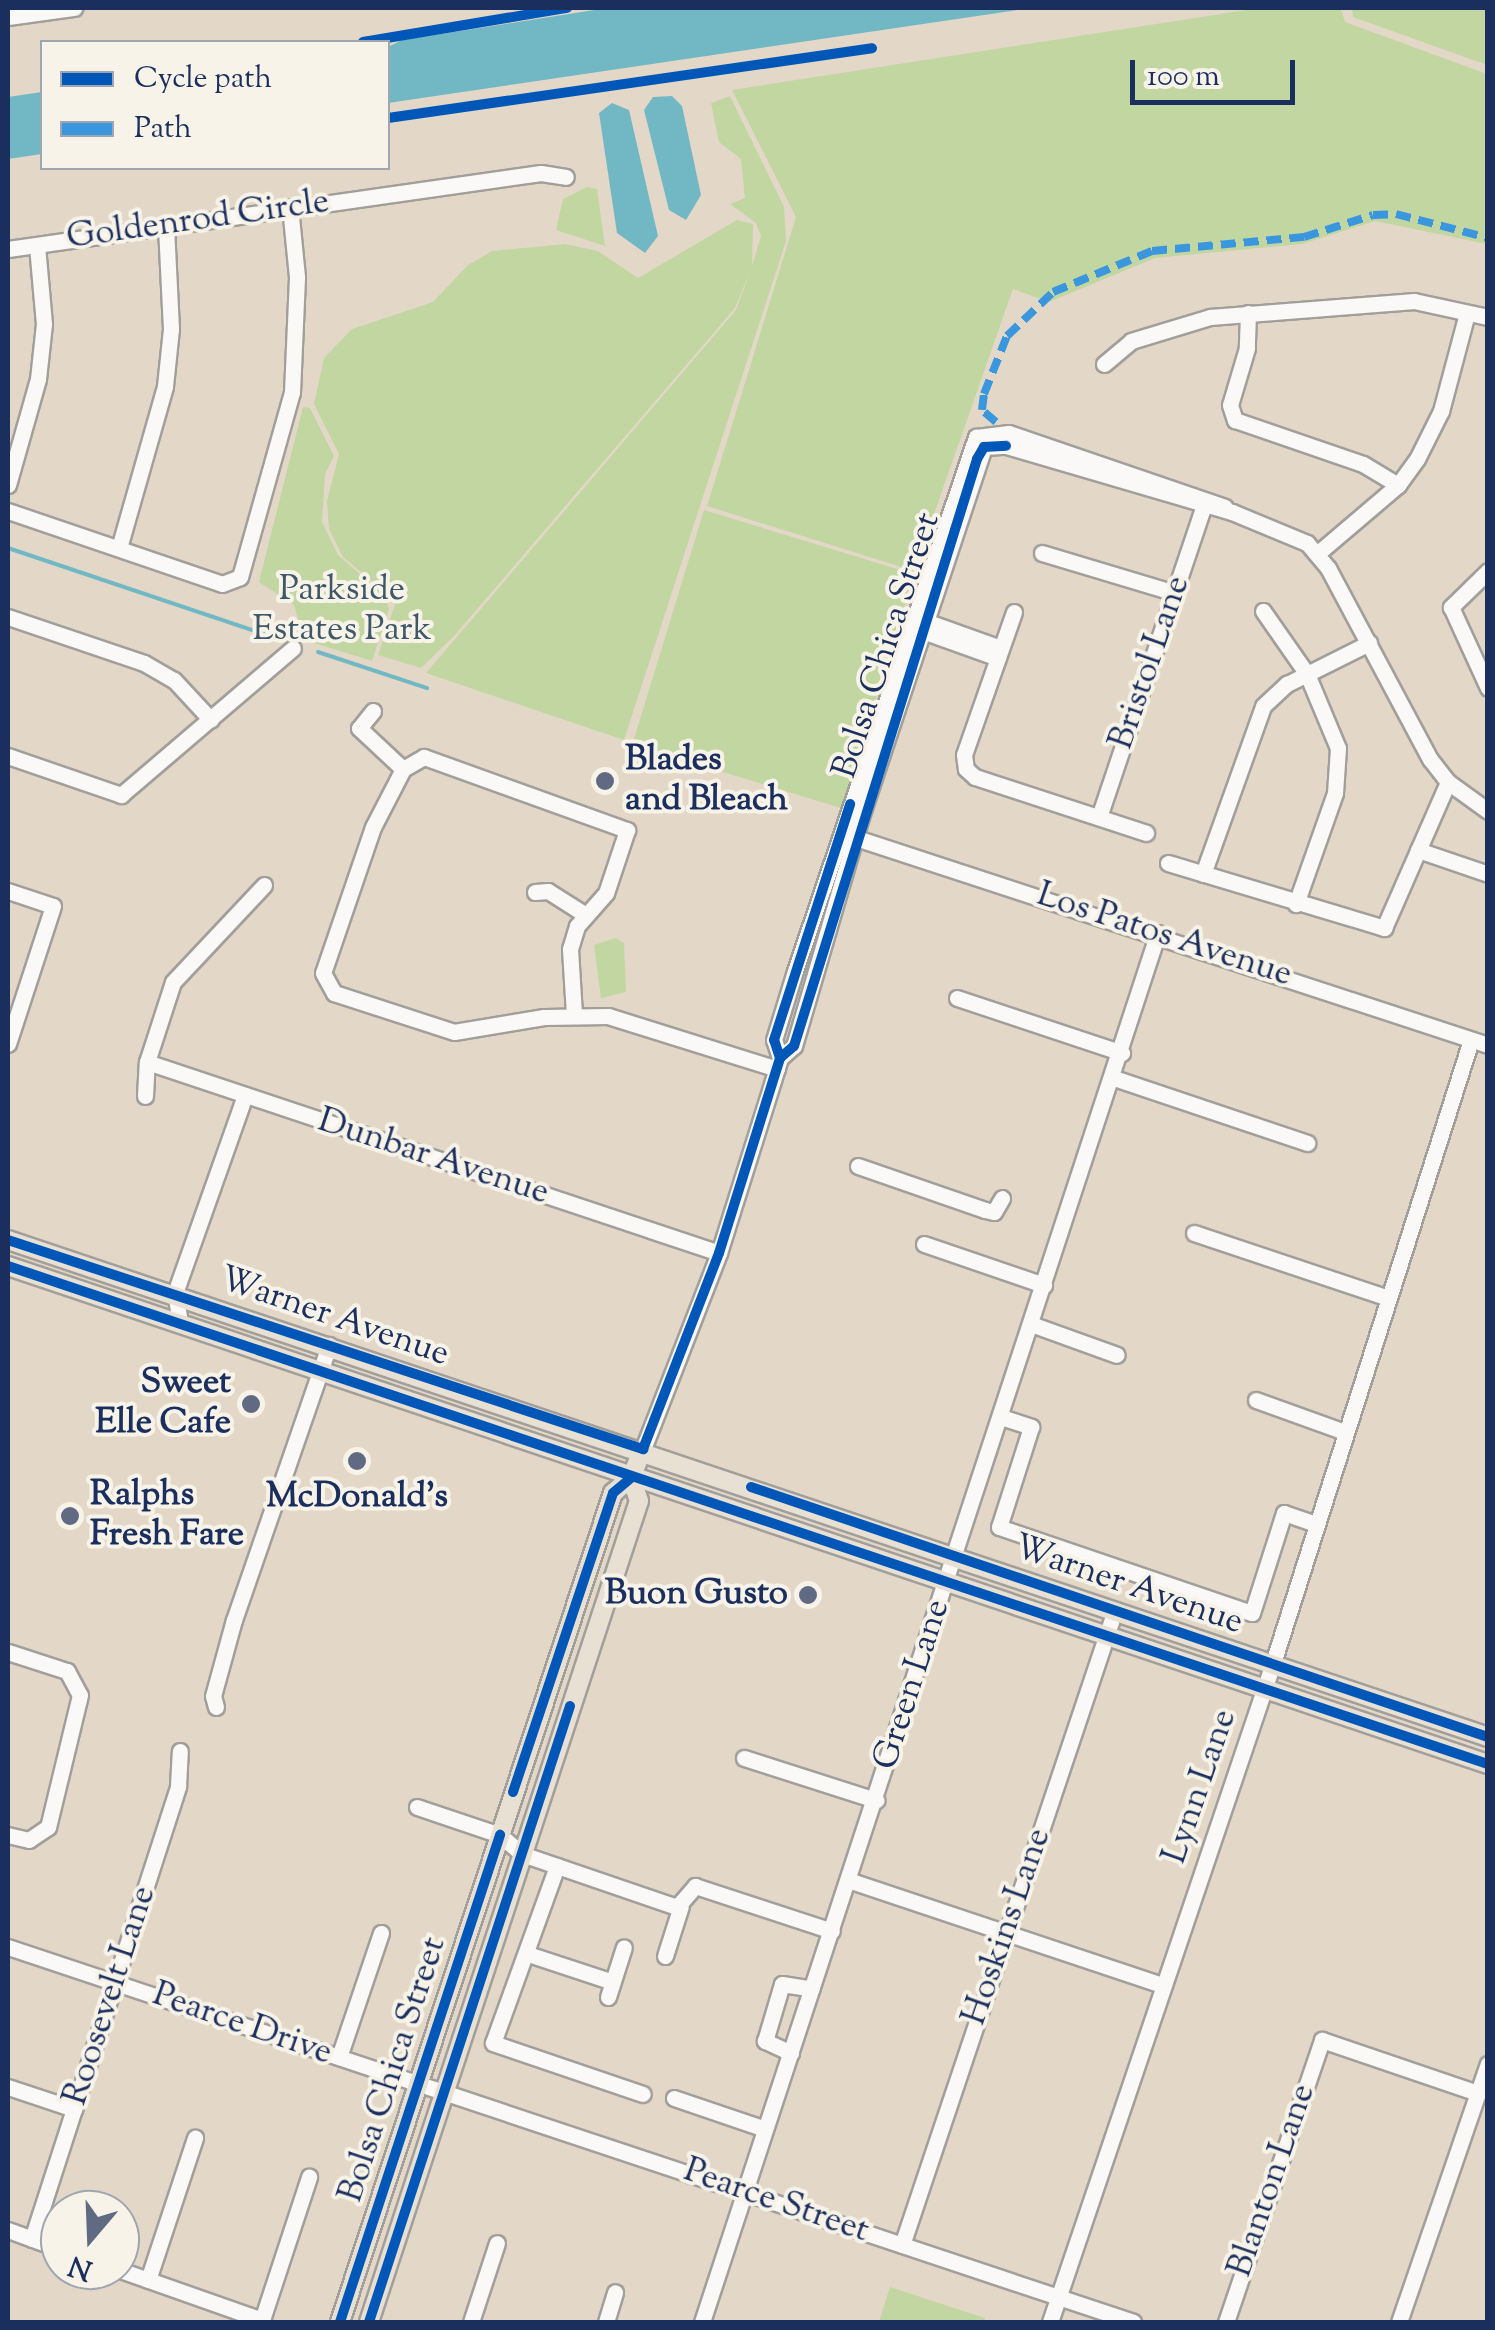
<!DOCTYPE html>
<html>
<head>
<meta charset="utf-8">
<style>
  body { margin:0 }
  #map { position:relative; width:1495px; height:2330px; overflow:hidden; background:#e3d8c7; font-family:"Sorts Mill Goudy",serif }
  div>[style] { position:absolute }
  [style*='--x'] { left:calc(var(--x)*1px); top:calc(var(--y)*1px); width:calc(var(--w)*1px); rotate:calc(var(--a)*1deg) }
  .green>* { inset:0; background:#c1d6a1; transform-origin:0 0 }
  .water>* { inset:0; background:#72b8c4 }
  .stream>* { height:4px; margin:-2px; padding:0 2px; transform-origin:2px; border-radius:2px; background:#72b8c4 }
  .roads { filter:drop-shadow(2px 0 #a29f9b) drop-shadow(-2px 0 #a29f9b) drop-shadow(0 2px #a29f9b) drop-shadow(0 -2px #a29f9b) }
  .minor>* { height:15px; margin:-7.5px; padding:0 7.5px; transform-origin:7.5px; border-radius:7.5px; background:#fbf9f7 }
  .major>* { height:18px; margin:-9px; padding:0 9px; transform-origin:9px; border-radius:9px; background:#e9e0d4 }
  .quiet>* { height:8px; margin-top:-4px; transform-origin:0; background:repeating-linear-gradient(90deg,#3a97de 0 15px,transparent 0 23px) }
  .cycleway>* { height:10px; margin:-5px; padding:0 5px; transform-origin:5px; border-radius:5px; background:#0057b8 }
  .dots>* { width:28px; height:28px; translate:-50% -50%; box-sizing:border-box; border:5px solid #f7f3e8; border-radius:50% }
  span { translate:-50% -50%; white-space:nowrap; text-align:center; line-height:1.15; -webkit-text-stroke:8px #f7f3e8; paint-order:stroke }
  .street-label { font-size:35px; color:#1b2f5e }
  .park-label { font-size:35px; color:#3e5867 }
  .poi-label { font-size:35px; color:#1b2f5e; font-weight:700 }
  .left { translate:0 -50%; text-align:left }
  .right { translate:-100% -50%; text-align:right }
  .frame { position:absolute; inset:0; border:10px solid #1b2f5e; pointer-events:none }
  .legend { position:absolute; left:40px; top:40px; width:350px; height:130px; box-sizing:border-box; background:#f7f3e8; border:2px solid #9fa5b1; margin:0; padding:12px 18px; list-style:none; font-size:30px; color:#1b2f5e }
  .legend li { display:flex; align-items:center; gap:20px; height:50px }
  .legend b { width:50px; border:2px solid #9fa5b1 }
  .north { position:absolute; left:40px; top:2190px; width:100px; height:100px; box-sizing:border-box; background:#f7f3e8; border:2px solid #9fa5b1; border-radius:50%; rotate:199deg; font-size:28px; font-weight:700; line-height:40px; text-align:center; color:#1b2f5e }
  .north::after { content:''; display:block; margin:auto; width:35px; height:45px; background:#616a83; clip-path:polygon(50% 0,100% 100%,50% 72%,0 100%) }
  .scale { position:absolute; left:1130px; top:60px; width:165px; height:45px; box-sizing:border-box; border:5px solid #1b2f5e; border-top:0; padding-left:12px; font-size:30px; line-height:35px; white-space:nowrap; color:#1b2f5e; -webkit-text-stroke:8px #f7f3e8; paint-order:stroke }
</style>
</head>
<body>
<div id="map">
  <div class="green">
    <div style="clip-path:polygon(1259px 8px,1341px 8px,1345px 22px,1487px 74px,1487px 244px,1375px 221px,1302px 244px,1155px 258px,1049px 302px,1013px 289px,914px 571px,707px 506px,796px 217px,732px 90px)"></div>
    <div style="clip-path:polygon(1352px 8px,1487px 8px,1487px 65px,1353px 17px)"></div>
    <div style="clip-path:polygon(730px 96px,784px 207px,786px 241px,624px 740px,426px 673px,736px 310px,751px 269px,735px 308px,454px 636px,421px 668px,378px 655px,396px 601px,343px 557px,329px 529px,327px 501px,339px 454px,314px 404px,324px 358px,352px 329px,433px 302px,468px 265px,492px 251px,565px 244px,598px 251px,638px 278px,737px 220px,753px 224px,752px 266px,761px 236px,756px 223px,730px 204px,745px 198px,741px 159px,719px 142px,711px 103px)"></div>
    <div style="clip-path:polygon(587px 187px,597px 189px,605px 246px,556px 230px,563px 199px)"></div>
    <div style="clip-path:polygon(303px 407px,310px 408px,334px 456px,325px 474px,322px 522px,338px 555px,385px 596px,389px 609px,372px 661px,304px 640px,294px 605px,259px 582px)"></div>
    <div style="left:704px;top:510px;width:220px;height:245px;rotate:17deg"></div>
    <div style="clip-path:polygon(616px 938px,624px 943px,626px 992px,601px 998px,594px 945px)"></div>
    <div style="clip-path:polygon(890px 2287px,985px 2318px,984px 2322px,879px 2322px)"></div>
  </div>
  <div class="water">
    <div style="clip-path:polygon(607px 8px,1031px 8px,388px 103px,388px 47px,402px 40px)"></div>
    <div style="clip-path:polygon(42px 92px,42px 154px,8px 159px,8px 97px)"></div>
    <div style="clip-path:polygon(672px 96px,682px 106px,701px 195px,686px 220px,669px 210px,644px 110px,653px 97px)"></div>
    <div style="clip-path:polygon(612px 103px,629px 110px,658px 236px,645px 253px,617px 233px,599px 113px)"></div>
  </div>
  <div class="stream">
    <div style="--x:8;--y:548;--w:289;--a:18.6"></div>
    <div style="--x:318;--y:652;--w:115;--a:18.3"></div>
  </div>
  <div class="roads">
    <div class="minor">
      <div style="--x:8;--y:17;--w:67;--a:-7.8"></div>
      <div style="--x:8;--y:249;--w:538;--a:-8.12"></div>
      <div style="--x:541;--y:173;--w:25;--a:9"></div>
      <div style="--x:1248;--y:313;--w:35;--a:92"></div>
      <div style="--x:1247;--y:348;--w:59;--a:106.6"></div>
      <div style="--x:1230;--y:405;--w:16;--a:72"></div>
      <div style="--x:1235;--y:420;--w:135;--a:19"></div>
      <div style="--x:1363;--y:464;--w:41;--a:31"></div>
      <div style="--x:1104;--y:364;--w:35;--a:-40"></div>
      <div style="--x:1131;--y:341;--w:83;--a:-16.9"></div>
      <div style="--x:1210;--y:317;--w:205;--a:-4.5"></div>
      <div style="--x:1414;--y:301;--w:76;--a:12.2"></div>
      <div style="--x:8;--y:485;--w:110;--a:-74.2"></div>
      <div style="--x:38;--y:379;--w:55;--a:-83.8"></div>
      <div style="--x:44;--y:324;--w:79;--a:-95.1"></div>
      <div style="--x:8;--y:511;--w:226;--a:18.8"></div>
      <div style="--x:222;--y:584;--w:19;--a:-21"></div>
      <div style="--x:240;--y:577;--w:192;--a:-74.3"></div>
      <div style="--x:292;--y:392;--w:115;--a:-87.5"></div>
      <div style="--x:297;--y:277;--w:70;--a:-95.7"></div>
      <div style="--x:119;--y:548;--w:168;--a:-74.1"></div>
      <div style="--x:165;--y:386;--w:57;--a:-84"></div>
      <div style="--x:171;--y:329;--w:104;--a:-92.8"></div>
      <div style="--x:1042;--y:553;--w:139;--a:16.7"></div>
      <div style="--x:1318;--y:553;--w:105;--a:-40.4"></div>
      <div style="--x:1398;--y:485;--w:32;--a:-54"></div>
      <div style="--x:1417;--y:459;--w:54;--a:-63.4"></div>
      <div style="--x:1441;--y:411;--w:101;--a:-75.1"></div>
      <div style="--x:1488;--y:571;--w:52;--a:135.8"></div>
      <div style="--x:1451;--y:607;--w:89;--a:65.4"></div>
      <div style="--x:1263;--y:611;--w:77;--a:55.1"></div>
      <div style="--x:1307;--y:674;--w:80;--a:67.3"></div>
      <div style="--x:1338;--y:748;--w:45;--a:93.8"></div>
      <div style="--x:1335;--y:793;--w:118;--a:109.4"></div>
      <div style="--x:1014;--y:612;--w:151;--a:109.3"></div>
      <div style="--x:964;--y:755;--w:14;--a:82"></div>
      <div style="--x:966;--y:769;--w:12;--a:42"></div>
      <div style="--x:975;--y:777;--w:180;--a:18.1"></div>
      <div style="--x:8;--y:617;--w:144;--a:18.7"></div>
      <div style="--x:144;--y:663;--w:34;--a:30"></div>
      <div style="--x:174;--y:680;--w:54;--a:47.2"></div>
      <div style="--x:917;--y:618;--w:89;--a:19.7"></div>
      <div style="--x:914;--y:628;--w:89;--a:19.7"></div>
      <div style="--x:373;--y:711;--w:22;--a:129"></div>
      <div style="--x:359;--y:728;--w:60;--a:43"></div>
      <div style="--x:8;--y:756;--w:120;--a:19"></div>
      <div style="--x:121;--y:795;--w:226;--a:-40.5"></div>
      <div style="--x:403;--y:769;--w:65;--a:117.3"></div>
      <div style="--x:373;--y:827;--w:154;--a:108.9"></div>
      <div style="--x:323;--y:973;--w:23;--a:61"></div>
      <div style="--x:334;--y:993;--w:126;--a:18"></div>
      <div style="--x:454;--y:1032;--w:91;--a:-9.5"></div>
      <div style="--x:544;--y:1017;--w:64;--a:-0.9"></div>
      <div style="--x:608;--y:1016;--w:177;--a:17.4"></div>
      <div style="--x:403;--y:769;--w:24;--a:-30"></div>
      <div style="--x:424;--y:757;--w:216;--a:19.8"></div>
      <div style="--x:627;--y:830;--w:66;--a:108.4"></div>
      <div style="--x:606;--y:893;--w:44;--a:131.3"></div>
      <div style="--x:577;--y:926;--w:24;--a:107"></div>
      <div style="--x:570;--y:949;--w:65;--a:86.5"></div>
      <div style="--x:1099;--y:817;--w:326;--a:-71.4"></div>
      <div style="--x:850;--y:836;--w:671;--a:18.14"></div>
      <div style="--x:1418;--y:850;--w:74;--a:18.9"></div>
      <div style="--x:1168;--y:863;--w:226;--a:16.7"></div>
      <div style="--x:1384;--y:928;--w:159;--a:-66.3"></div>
      <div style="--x:1203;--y:874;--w:178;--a:-70.3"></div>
      <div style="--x:1263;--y:706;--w:33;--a:-43"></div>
      <div style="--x:1287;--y:684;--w:92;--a:-26.6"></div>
      <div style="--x:8;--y:891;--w:47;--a:18.4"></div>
      <div style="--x:53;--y:906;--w:145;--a:108.1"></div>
      <div style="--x:535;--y:892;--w:13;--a:-4"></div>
      <div style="--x:548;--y:891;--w:45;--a:32.3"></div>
      <div style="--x:957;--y:998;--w:174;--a:18.4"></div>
      <div style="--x:780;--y:1058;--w:19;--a:-108"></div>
      <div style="--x:774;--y:1040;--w:72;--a:-73.1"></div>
      <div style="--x:795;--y:971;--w:564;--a:-71.28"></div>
      <div style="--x:976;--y:437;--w:33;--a:-7"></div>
      <div style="--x:1009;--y:433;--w:228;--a:18.9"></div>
      <div style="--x:147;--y:1062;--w:603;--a:18.46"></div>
      <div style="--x:1114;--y:1078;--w:204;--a:18.6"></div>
      <div style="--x:145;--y:1096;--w:34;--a:-87"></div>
      <div style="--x:147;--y:1062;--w:84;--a:-72"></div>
      <div style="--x:173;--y:982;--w:133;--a:-46.8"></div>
      <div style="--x:858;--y:1166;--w:134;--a:19.1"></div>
      <div style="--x:985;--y:1210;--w:9;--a:13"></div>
      <div style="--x:994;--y:1212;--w:16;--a:-60"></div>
      <div style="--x:1194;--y:1233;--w:205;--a:18.5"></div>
      <div style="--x:924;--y:1244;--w:127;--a:18.9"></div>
      <div style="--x:180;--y:1323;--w:30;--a:-99"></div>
      <div style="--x:175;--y:1293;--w:210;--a:-70.5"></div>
      <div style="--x:1031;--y:1324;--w:91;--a:19.8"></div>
      <div style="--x:1256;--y:1400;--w:95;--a:19.8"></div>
      <div style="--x:1001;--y:1417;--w:32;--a:18"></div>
      <div style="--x:1031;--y:1427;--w:105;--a:107.7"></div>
      <div style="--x:999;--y:1527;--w:267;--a:18.8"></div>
      <div style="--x:1252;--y:1613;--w:105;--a:-72.3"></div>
      <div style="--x:1284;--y:1513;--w:34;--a:19"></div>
      <div style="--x:643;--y:1449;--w:210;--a:-68.8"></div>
      <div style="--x:719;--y:1253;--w:204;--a:-72.6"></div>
      <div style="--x:780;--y:1058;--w:18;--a:-41"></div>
      <div style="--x:794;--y:1046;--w:239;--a:-73.7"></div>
      <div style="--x:861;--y:817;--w:390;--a:-71.6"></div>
      <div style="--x:984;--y:447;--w:22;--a:-3"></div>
      <div style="--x:1006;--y:446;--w:235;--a:16.3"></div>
      <div style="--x:1232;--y:512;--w:81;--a:22.5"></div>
      <div style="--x:1307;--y:543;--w:33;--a:50"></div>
      <div style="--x:1328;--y:568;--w:217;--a:61.9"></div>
      <div style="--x:1430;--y:759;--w:29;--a:52"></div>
      <div style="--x:1448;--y:782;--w:49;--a:35.9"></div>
      <div style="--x:8;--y:1652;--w:62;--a:17.9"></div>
      <div style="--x:67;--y:1671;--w:27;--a:62"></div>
      <div style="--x:80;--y:1695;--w:136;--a:103.6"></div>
      <div style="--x:48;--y:1827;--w:23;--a:146"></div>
      <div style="--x:29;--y:1840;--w:22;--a:-167"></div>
      <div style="--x:216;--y:1707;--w:11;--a:-105"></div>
      <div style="--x:213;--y:1696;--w:79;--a:-74.6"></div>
      <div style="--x:234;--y:1620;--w:291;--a:-70.9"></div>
      <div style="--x:744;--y:1758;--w:139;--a:17.7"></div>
      <div style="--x:417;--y:1807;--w:88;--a:18.6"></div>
      <div style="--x:500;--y:1835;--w:29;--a:41"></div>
      <div style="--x:522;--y:1854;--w:164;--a:18.9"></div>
      <div style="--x:677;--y:1907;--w:28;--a:-49"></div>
      <div style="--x:695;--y:1886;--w:144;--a:18.2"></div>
      <div style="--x:557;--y:1866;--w:188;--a:109.9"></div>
      <div style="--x:493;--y:2043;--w:158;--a:18.8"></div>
      <div style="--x:851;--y:1881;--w:328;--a:18.5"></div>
      <div style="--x:8;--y:1947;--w:1186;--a:18.43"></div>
      <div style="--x:528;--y:1954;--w:89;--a:18.2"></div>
      <div style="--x:665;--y:1956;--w:52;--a:-72.3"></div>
      <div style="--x:608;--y:1997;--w:52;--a:-72.3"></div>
      <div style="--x:791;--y:2053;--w:29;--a:-155"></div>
      <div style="--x:765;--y:2041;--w:59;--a:-73.4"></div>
      <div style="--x:782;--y:1984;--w:30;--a:9"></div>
      <div style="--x:339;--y:2057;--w:131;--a:-71.3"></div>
      <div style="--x:8;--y:2087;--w:70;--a:18.4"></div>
      <div style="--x:674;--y:2098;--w:96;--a:18.8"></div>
      <div style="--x:8;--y:2230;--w:55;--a:20.1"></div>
      <div style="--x:32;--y:2239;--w:476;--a:-72.1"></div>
      <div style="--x:178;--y:1786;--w:35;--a:-87"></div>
      <div style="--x:902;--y:2245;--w:670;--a:-71.46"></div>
      <div style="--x:120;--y:2270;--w:151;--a:19.4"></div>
      <div style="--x:262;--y:2320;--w:151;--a:-71.8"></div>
      <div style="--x:148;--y:2280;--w:150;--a:-71.7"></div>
      <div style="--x:471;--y:2322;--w:83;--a:-71.8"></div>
      <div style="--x:606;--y:2322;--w:31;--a:-73"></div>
      <div style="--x:702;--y:2322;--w:1462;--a:-71.83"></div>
      <div style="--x:1050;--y:2322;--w:696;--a:-71.3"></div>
      <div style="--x:1273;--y:1663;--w:654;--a:-72.37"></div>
      <div style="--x:1226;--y:2322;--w:298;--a:-71.2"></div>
      <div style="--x:1322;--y:2040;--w:165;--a:18.8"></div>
      <div style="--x:1399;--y:2322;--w:273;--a:-71"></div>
    </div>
    <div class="major">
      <div style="--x:8;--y:1240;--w:1561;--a:18.56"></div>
      <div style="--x:8;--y:1266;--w:1562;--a:18.6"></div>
      <div style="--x:340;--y:2322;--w:873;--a:-71.77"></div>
      <div style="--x:613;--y:1493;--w:23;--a:-40"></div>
      <div style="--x:631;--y:1478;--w:31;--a:-68"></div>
      <div style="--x:369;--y:2322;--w:864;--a:-71.8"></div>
      <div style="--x:639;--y:1501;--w:24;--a:-109"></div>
    </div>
  </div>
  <div class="quiet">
    <div style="--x:996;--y:422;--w:18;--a:-139"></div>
    <div style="--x:982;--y:410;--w:16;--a:-83"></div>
    <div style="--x:984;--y:394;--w:62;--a:-68.4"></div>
    <div style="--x:1007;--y:336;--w:64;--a:-43.7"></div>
    <div style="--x:1053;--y:292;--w:107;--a:-22.5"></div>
    <div style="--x:1152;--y:251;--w:153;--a:-5.3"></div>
    <div style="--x:1304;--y:237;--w:72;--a:-17.7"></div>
    <div style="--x:1373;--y:215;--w:23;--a:-2"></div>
    <div style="--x:1396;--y:214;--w:95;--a:14.6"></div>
  </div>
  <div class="cycleway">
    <div style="--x:363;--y:42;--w:207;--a:-9.5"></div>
    <div style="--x:388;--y:118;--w:489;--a:-8.2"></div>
    <div style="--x:780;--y:1058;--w:19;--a:-108"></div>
    <div style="--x:774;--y:1040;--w:248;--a:-72.1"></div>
    <div style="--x:8;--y:1240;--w:669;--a:18.22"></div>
    <div style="--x:643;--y:1449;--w:210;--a:-68.8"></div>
    <div style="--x:719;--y:1253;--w:204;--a:-72.6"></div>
    <div style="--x:780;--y:1058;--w:18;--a:-41"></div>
    <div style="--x:794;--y:1046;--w:615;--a:-72.68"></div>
    <div style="--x:977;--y:459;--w:14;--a:-60"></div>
    <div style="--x:984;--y:447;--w:22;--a:-3"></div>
    <div style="--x:8;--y:1266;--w:1562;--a:18.6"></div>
    <div style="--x:751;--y:1487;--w:778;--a:18.74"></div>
    <div style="--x:513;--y:1792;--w:315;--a:-71.5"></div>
    <div style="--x:613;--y:1493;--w:23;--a:-40"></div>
    <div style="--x:340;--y:2322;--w:513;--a:-71.81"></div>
    <div style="--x:369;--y:2322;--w:648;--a:-71.93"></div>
  </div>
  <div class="dots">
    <div style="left:605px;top:781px;background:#616a83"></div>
    <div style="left:251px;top:1404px;background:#616a83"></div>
    <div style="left:357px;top:1461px;background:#616a83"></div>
    <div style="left:70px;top:1516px;background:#616a83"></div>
    <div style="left:808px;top:1595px;background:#616a83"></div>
  </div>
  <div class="street-label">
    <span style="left:198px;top:221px;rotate:-8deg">Goldenrod Circle</span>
    <span style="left:888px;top:646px;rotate:-72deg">Bolsa Chica Street</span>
    <span style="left:1151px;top:663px;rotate:-71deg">Bristol Lane</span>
    <span style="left:1164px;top:936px;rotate:18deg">Los Patos Avenue</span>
    <span style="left:433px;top:1158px;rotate:18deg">Dunbar Avenue</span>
    <span style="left:334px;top:1318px;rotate:19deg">Warner Avenue</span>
    <span style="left:1128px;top:1586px;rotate:19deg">Warner Avenue</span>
    <span style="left:913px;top:1685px;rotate:-72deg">Green Lane</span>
    <span style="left:1201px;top:1787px;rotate:-71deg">Lynn Lane</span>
    <span style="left:1008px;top:1927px;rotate:-71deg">Hoskins Lane</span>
    <span style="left:111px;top:1996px;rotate:-72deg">Roosevelt Lane</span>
    <span style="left:242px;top:2025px;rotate:19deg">Pearce Drive</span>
    <span style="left:394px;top:2070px;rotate:-72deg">Bolsa Chica Street</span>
    <span style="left:1273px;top:2181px;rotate:-71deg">Blanton Lane</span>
    <span style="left:776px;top:2202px;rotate:19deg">Pearce Street</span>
  </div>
  <div class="park-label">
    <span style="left:342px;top:611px">Parkside<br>Estates Park</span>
  </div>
  <div class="poi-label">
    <span class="left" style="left:625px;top:781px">Blades<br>and Bleach</span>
    <span class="right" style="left:231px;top:1404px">Sweet<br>Elle Cafe</span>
    <span class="left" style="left:90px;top:1516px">Ralphs<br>Fresh Fare</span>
    <span style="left:357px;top:1498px">McDonald's</span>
    <span class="right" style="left:788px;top:1595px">Buon Gusto</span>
  </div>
  <div class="frame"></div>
  <ul class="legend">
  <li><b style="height:12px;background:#0057b8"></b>Cycle path</li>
  <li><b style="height:12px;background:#3a97de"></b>Path</li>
  </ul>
  <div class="north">N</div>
  <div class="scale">100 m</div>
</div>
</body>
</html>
